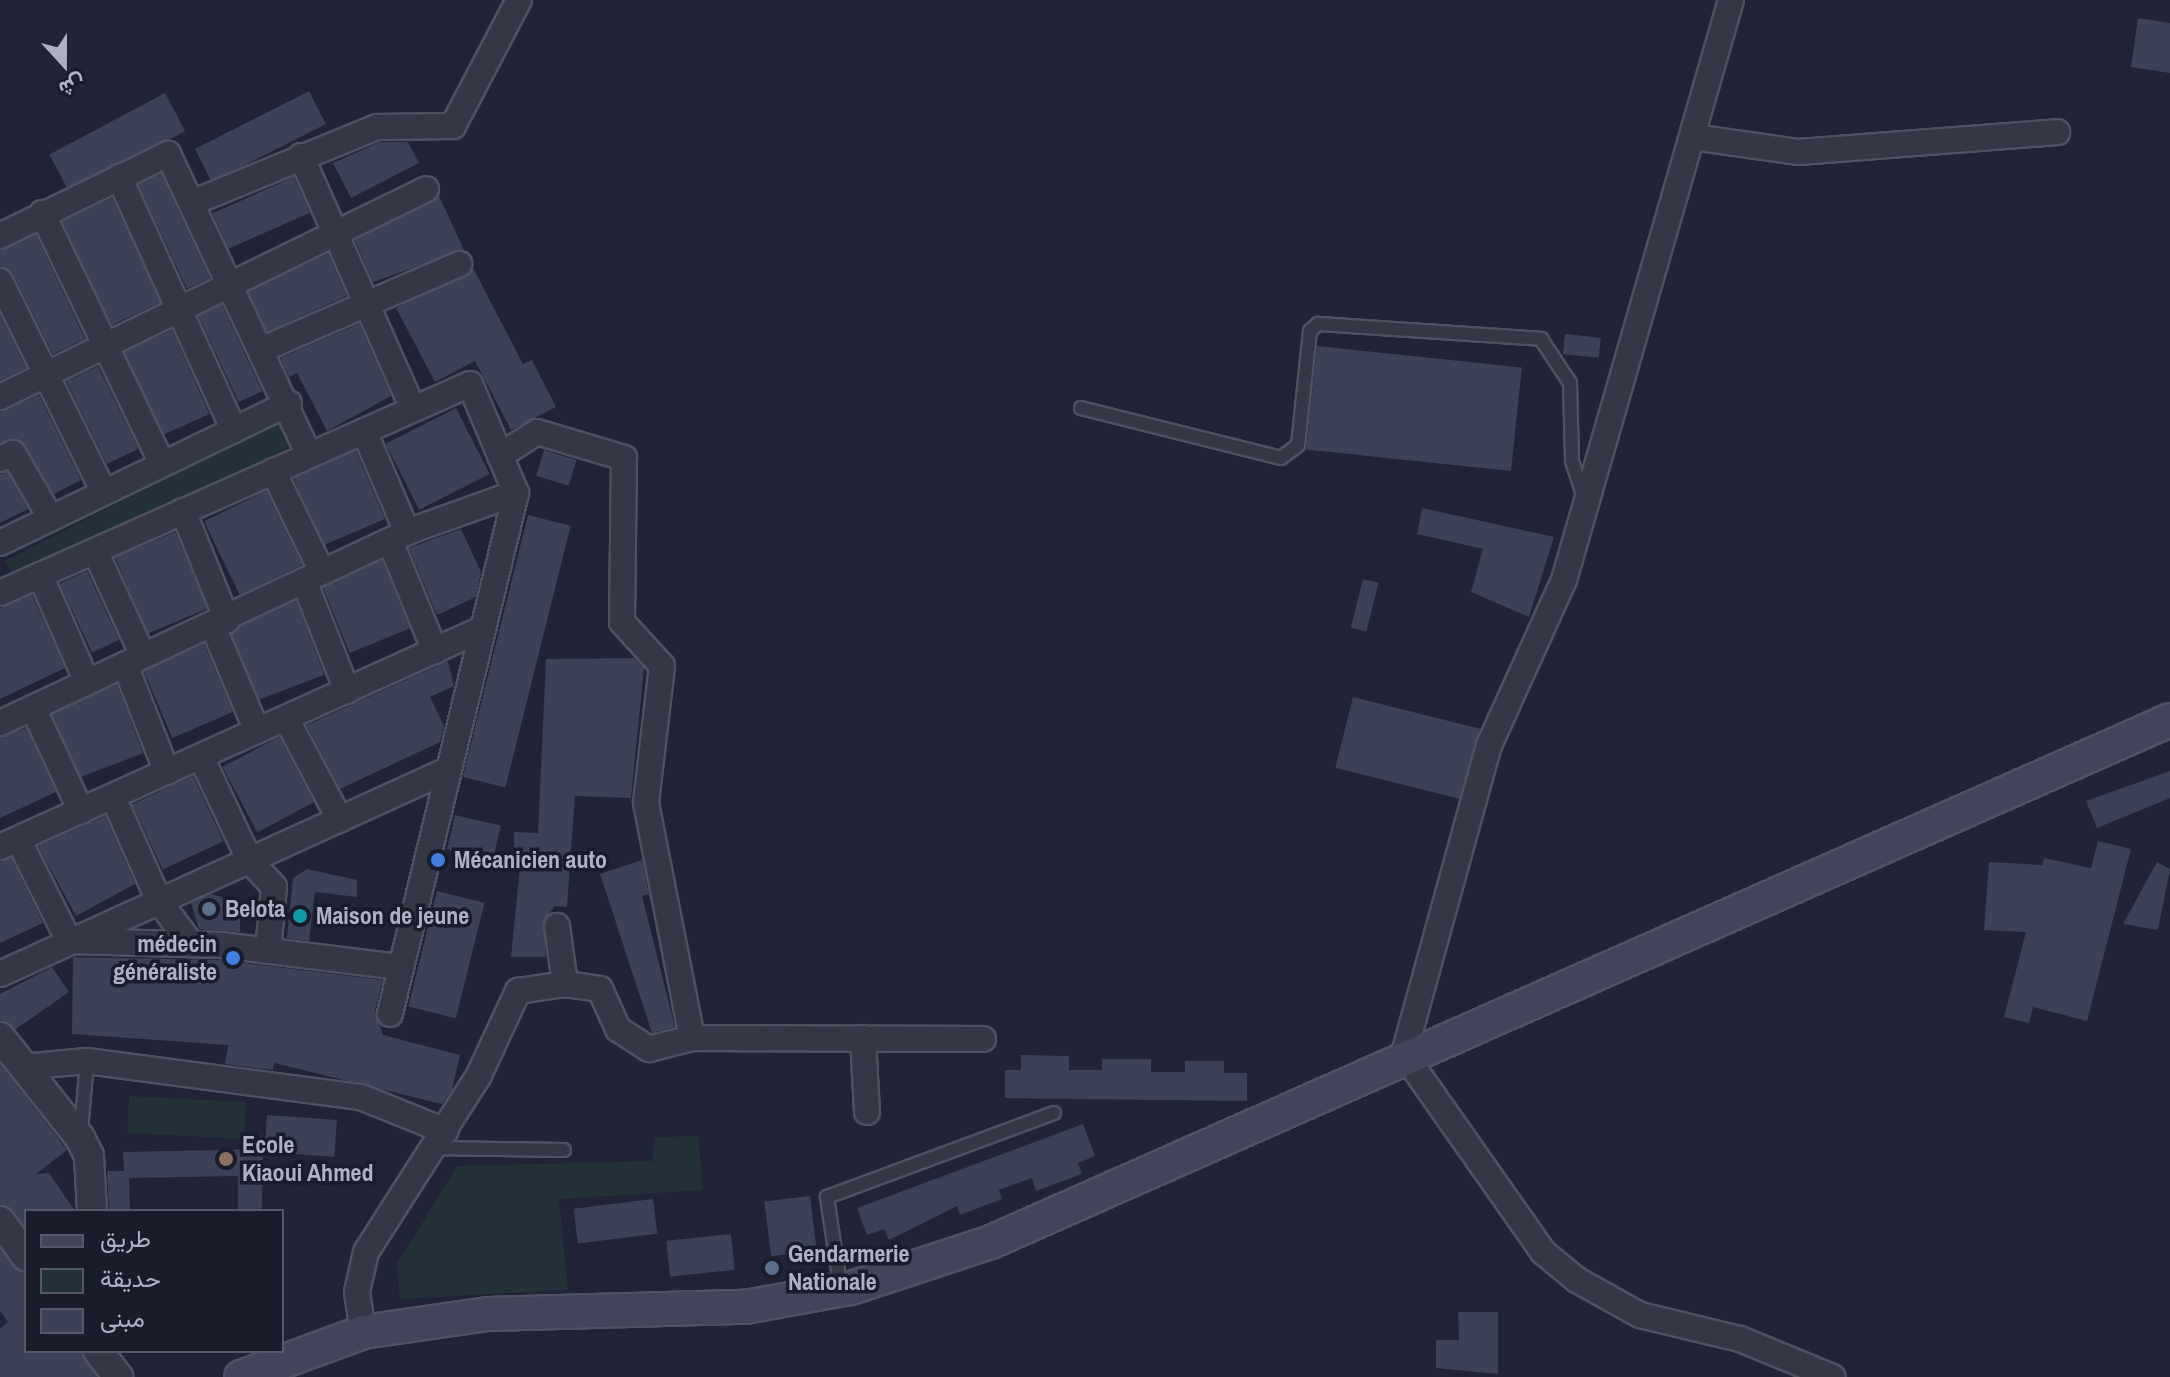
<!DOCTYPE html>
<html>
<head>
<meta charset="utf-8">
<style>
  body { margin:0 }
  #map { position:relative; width:2170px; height:1377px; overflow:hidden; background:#202436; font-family:"Archivo Narrow",Vazirmatn,sans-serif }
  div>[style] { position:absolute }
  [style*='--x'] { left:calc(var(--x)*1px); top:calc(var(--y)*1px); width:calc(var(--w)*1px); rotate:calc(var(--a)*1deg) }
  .green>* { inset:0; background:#233138; transform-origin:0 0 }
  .building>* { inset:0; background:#3d4156; transform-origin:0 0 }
  .roads { filter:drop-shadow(2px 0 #4e5161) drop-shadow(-2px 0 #4e5161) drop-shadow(0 2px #4e5161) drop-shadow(0 -2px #4e5161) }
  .service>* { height:12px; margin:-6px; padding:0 6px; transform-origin:6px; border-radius:6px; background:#343746 }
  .minor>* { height:24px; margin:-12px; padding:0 12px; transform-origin:12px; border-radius:12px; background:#343746 }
  .tertiary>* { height:28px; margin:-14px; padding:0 14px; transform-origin:14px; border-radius:14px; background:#343746 }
  .secondary>* { height:32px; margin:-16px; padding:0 16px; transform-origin:16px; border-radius:16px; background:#424559 }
  .dots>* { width:22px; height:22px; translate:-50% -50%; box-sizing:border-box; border:4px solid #191c2b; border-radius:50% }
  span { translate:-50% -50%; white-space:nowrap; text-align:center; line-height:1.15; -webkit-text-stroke:7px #191c2b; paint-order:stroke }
  .poi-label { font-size:24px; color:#aeb1c3; font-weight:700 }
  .left { translate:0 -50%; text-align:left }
  .right { translate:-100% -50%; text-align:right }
  .legend { position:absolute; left:24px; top:1209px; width:260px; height:144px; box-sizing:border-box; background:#191c2b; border:2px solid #555868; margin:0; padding:10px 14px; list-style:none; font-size:24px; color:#aeb1c3 }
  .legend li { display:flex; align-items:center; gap:16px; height:40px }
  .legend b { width:40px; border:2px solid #555868 }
  .north { position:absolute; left:24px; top:24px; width:80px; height:80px; -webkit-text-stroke:6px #191c2b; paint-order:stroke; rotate:159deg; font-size:22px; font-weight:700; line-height:32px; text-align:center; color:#aeb1c3 }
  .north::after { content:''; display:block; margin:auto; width:28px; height:36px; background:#aeb1c3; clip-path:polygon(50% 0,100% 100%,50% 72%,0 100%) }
</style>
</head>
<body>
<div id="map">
  <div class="green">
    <div style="left:283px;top:419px;width:27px;height:312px;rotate:63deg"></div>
    <div style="left:129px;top:1096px;width:117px;height:37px;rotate:3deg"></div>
    <div style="clip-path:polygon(698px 1136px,703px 1190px,559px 1199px,568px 1290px,400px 1299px,397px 1264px,457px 1166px,652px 1161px,655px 1137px)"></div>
  </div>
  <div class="building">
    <div style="clip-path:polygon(2138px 18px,2170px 23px,2170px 73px,2131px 67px)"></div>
    <div style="left:309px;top:91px;width:37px;height:128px;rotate:63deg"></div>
    <div style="left:165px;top:93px;width:43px;height:131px;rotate:62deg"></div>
    <div style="clip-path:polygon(380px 142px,408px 142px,419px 163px,351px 198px,333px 163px)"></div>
    <div style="left:161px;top:174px;width:115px;height:25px;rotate:65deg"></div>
    <div style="left:294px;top:177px;width:39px;height:89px;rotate:66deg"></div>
    <div style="clip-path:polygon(439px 196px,464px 250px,373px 282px,355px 240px)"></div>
    <div style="left:112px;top:198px;width:115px;height:55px;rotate:65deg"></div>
    <div style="clip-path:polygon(36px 235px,85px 339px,53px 354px,13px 274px,0 266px,0 251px)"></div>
    <div style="left:328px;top:254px;width:46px;height:88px;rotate:66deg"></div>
    <div style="clip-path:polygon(473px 268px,523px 364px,532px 360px,556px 407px,511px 430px,475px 361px,435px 382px,396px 308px)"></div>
    <div style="left:222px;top:305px;width:95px;height:26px;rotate:65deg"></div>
    <div style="clip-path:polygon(0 315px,26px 368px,0 380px)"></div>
    <div style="clip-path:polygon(359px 324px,391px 396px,327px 431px,297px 373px,289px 377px,280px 358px)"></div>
    <div style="left:172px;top:330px;width:92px;height:52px;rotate:66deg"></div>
    <div style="left:1565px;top:334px;width:36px;height:20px;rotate:6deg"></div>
    <div style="left:1317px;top:346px;width:206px;height:104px;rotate:6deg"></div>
    <div style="left:98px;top:366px;width:92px;height:35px;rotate:64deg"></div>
    <div style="clip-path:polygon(39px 395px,81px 480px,54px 494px,21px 441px,0 442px,0 412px)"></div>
    <div style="left:456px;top:408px;width:74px;height:79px;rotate:63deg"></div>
    <div style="left:544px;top:450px;width:34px;height:27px;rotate:17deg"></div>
    <div style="left:356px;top:451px;width:74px;height:68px;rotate:67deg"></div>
    <div style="clip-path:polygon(7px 472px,28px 509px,0 523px,0 474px)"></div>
    <div style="left:266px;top:491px;width:82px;height:69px;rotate:64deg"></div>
    <div style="clip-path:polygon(1422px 508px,1554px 537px,1529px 617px,1471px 592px,1483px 549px,1417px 534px)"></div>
    <div style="left:528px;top:515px;width:44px;height:270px;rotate:14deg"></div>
    <div style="clip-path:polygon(461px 529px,481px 572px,476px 597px,437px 615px,409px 548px)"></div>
    <div style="left:175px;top:532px;width:83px;height:65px;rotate:67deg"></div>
    <div style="left:382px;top:560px;width:74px;height:65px;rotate:68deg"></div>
    <div style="left:87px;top:571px;width:76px;height:30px;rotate:65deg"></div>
    <div style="left:1363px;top:579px;width:16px;height:50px;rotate:14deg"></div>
    <div style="clip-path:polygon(32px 595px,65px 668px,0 699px,0 608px)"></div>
    <div style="left:296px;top:601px;width:79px;height:72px;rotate:69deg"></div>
    <div style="left:204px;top:644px;width:74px;height:66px;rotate:67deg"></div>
    <div style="clip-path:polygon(634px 658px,644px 668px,631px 798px,575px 796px,567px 907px,555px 906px,544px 920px,546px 957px,511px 957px,520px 867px,514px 866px,514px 832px,538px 833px,546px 659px)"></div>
    <div style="clip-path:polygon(448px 661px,454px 686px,430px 697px,444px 726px,440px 742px,340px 789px,307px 725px)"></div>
    <div style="left:117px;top:685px;width:73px;height:71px;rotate:69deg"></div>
    <div style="left:1353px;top:697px;width:131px;height:73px;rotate:14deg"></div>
    <div style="clip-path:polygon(26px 728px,56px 792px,0 818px,0 738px)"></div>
    <div style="left:279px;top:737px;width:74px;height:64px;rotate:62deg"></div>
    <div style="clip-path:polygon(2170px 771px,2170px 798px,2097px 828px,2086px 801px)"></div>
    <div style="left:193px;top:776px;width:72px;height:67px;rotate:65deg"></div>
    <div style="left:455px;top:815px;width:47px;height:35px;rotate:13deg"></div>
    <div style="clip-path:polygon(105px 816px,135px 884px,76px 916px,38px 846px)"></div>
    <div style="clip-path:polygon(2098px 841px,2131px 849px,2087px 1021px,2033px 1007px,2029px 1023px,2004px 1017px,2026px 932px,1984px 930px,1989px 862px,2042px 865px,2044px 858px,2091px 868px)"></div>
    <div style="clip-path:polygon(11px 858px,43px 923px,0 943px,0 862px)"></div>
    <div style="clip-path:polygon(642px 860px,649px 894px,642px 896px,675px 1027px,652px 1033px,600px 874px)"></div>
    <div style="clip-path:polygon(2157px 862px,2170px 869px,2158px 930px,2123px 924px)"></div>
    <div style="clip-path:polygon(307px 869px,357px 880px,357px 897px,315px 892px,309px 941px,287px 938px,293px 878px)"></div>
    <div style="left:437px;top:891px;width:49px;height:119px;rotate:14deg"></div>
    <div style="clip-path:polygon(211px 894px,240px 902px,240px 932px,199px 929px,191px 903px)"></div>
    <div style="clip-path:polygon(73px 957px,220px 960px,383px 980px,375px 1011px,383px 1035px,460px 1055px,452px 1090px,442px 1104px,274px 1063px,273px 1070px,225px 1064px,228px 1045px,72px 1034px)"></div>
    <div style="clip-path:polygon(52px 967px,69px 992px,16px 1029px,0 1020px,0 994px)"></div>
    <div style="clip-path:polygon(1021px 1055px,1069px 1056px,1069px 1070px,1102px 1070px,1102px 1059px,1151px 1059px,1151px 1072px,1185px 1072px,1185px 1061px,1224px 1061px,1224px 1073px,1247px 1073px,1247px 1101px,1005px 1098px,1005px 1070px,1021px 1070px)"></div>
    <div style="clip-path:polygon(0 1064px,67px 1150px,36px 1174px,49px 1173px,75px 1211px,26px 1211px,26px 1228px,0 1204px)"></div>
    <div style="left:267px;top:1115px;width:70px;height:37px;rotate:4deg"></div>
    <div style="clip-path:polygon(1083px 1124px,1095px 1156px,1078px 1163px,1082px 1174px,1036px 1191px,1032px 1178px,999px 1190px,1002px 1199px,960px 1215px,957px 1206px,889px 1240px,884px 1229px,867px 1235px,857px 1208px)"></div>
    <div style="clip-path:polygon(263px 1149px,262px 1211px,238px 1211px,238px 1176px,129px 1178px,130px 1211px,109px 1211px,107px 1171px,124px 1171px,123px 1152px)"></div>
    <div style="left:810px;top:1196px;width:55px;height:46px;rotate:83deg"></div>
    <div style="left:653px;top:1199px;width:35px;height:80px;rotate:83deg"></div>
    <div style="left:731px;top:1234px;width:36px;height:65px;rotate:84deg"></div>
    <div style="clip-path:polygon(0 1250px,26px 1273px,26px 1351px,81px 1351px,97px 1377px,0 1377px,0 1329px,8px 1322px,0 1311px)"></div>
    <div style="clip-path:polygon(1458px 1312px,1498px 1312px,1498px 1374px,1436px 1368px,1436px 1340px,1459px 1340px)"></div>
  </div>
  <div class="roads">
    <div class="service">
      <div style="--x:1081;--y:408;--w:206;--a:14"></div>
      <div style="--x:1281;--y:458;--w:21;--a:-37"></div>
      <div style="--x:1298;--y:445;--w:115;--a:-84"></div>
      <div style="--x:1310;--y:331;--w:11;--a:-41"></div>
      <div style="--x:1318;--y:324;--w:224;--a:3.8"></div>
      <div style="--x:1541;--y:339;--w:53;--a:56.6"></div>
      <div style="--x:1570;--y:383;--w:78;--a:88.5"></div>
      <div style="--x:1572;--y:461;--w:42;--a:72"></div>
      <div style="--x:81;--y:1131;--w:70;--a:-85.1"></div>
      <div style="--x:433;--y:1148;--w:131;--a:0.9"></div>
      <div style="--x:841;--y:1290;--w:94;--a:-98.6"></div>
      <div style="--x:827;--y:1197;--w:242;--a:-20.3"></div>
    </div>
    <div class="minor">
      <div style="--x:1731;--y:0;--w:604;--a:106.06"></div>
      <div style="--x:1564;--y:580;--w:181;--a:114.4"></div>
      <div style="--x:1489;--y:745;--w:320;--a:105.4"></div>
      <div style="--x:1404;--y:1054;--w:242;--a:54.9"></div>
      <div style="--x:1543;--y:1252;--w:44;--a:39.5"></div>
      <div style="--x:1577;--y:1280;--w:72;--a:29.1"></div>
      <div style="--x:1640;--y:1315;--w:103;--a:13.5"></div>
      <div style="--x:1740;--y:1339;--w:100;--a:22.4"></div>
      <div style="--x:1693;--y:137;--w:107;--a:8.1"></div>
      <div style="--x:1799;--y:152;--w:259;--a:-4.4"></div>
      <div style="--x:301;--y:156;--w:277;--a:66.1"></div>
      <div style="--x:119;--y:177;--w:278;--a:65.6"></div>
      <div style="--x:194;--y:202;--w:198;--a:-22.3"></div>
      <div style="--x:377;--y:127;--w:76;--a:-0.8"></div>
      <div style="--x:453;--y:126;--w:142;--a:-62.4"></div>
      <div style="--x:42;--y:213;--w:278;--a:64.4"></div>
      <div style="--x:0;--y:236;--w:187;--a:-26"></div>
      <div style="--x:168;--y:154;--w:332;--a:64.9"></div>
      <div style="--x:0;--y:281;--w:235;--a:63.8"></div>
      <div style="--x:263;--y:349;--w:214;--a:-23.4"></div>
      <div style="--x:0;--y:397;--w:474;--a:-26"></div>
      <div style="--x:364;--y:431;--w:110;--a:66.9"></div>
      <div style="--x:500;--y:456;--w:44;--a:-33"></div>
      <div style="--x:537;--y:432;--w:91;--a:16.6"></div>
      <div style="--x:624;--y:458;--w:164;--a:90.7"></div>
      <div style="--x:622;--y:622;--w:59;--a:47.7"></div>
      <div style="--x:662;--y:666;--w:138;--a:96.7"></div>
      <div style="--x:646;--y:803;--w:239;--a:78.9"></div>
      <div style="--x:0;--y:459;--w:14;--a:-25"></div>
      <div style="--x:13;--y:453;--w:74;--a:60"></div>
      <div style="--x:273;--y:471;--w:112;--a:64.1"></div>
      <div style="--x:183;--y:511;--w:118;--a:68"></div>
      <div style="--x:390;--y:541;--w:119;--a:67.8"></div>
      <div style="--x:0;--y:543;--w:321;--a:-25.8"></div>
      <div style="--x:95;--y:551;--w:115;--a:65.4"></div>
      <div style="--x:40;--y:575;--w:117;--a:66.3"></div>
      <div style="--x:304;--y:581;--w:118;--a:68.6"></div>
      <div style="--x:0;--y:593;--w:514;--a:-23.97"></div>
      <div style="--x:470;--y:384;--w:118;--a:67.1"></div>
      <div style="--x:516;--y:493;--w:536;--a:103.6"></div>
      <div style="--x:212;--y:624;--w:116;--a:67.2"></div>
      <div style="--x:125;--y:665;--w:115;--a:68.6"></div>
      <div style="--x:33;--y:708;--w:114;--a:65"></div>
      <div style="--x:286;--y:718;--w:115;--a:62.1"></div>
      <div style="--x:0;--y:723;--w:450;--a:-25.1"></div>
      <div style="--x:407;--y:532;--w:116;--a:-19.7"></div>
      <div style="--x:201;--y:757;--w:115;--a:64.8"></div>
      <div style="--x:250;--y:861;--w:35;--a:47"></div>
      <div style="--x:274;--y:887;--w:64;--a:95.4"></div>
      <div style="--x:113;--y:797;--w:114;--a:66.1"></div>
      <div style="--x:159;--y:901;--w:54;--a:53.3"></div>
      <div style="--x:18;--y:839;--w:114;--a:63.4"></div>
      <div style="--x:69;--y:941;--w:152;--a:1.5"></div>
      <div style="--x:221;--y:945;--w:181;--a:7"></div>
      <div style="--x:0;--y:847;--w:529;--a:-24.34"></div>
      <div style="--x:557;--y:926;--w:59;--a:82.1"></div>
      <div style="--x:0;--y:974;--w:489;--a:-24.5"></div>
      <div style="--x:863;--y:1038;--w:74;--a:86.9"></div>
      <div style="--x:22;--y:1067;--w:65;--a:-5.3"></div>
      <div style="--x:87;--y:1061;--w:276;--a:7.5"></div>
      <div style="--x:361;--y:1097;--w:91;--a:22"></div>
      <div style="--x:363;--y:1332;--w:40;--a:-98.5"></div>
      <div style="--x:357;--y:1292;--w:41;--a:-77.3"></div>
      <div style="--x:366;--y:1252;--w:210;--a:-57.4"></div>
      <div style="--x:479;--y:1075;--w:93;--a:-65.1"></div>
      <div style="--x:518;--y:991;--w:48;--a:-8.5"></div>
      <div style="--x:565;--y:984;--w:35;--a:8"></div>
      <div style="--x:600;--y:989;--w:44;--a:65.8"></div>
      <div style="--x:618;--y:1029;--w:37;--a:33"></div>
      <div style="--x:649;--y:1049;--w:44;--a:-14.3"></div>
      <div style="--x:692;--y:1038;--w:291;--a:0.2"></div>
    </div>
    <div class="tertiary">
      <div style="--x:0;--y:1037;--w:129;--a:51.6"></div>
      <div style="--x:80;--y:1138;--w:20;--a:63"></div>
      <div style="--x:89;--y:1156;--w:55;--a:86.9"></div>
      <div style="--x:0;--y:1221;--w:44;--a:53.4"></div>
      <div style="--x:98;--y:1351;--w:33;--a:52"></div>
    </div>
    <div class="secondary">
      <div style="--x:241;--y:1377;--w:130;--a:-20.2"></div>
      <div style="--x:363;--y:1332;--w:126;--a:-8.2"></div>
      <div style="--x:488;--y:1314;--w:257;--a:-1.6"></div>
      <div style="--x:745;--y:1307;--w:108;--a:-10.2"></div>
      <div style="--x:851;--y:1288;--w:147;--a:-18.2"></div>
      <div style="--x:991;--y:1242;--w:1289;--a:-23.88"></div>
    </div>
  </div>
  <div class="dots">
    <div style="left:438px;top:860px;background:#3f7fe0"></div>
    <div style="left:209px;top:909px;background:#5c6f8a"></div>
    <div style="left:300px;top:916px;background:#0f9aa8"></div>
    <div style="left:233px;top:958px;background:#3f7fe0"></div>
    <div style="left:226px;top:1159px;background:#8d6e63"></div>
    <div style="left:772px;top:1268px;background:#5c6f8a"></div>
  </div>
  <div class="poi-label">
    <span class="left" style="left:454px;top:860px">Mécanicien auto</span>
    <span class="left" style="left:225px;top:909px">Belota</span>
    <span class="left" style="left:316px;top:916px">Maison de jeune</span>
    <span class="right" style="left:217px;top:958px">médecin<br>généraliste</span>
    <span class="left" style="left:242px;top:1159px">Ecole<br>Kiaoui Ahmed</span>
    <span class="left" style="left:788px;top:1268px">Gendarmerie<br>Nationale</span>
  </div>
  <ul class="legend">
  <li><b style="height:10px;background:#424559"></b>طريق</li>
  <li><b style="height:22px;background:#233138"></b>حديقة</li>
  <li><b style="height:22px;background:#3d4156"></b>مبنى</li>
  </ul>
  <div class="north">ش</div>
</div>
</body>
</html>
